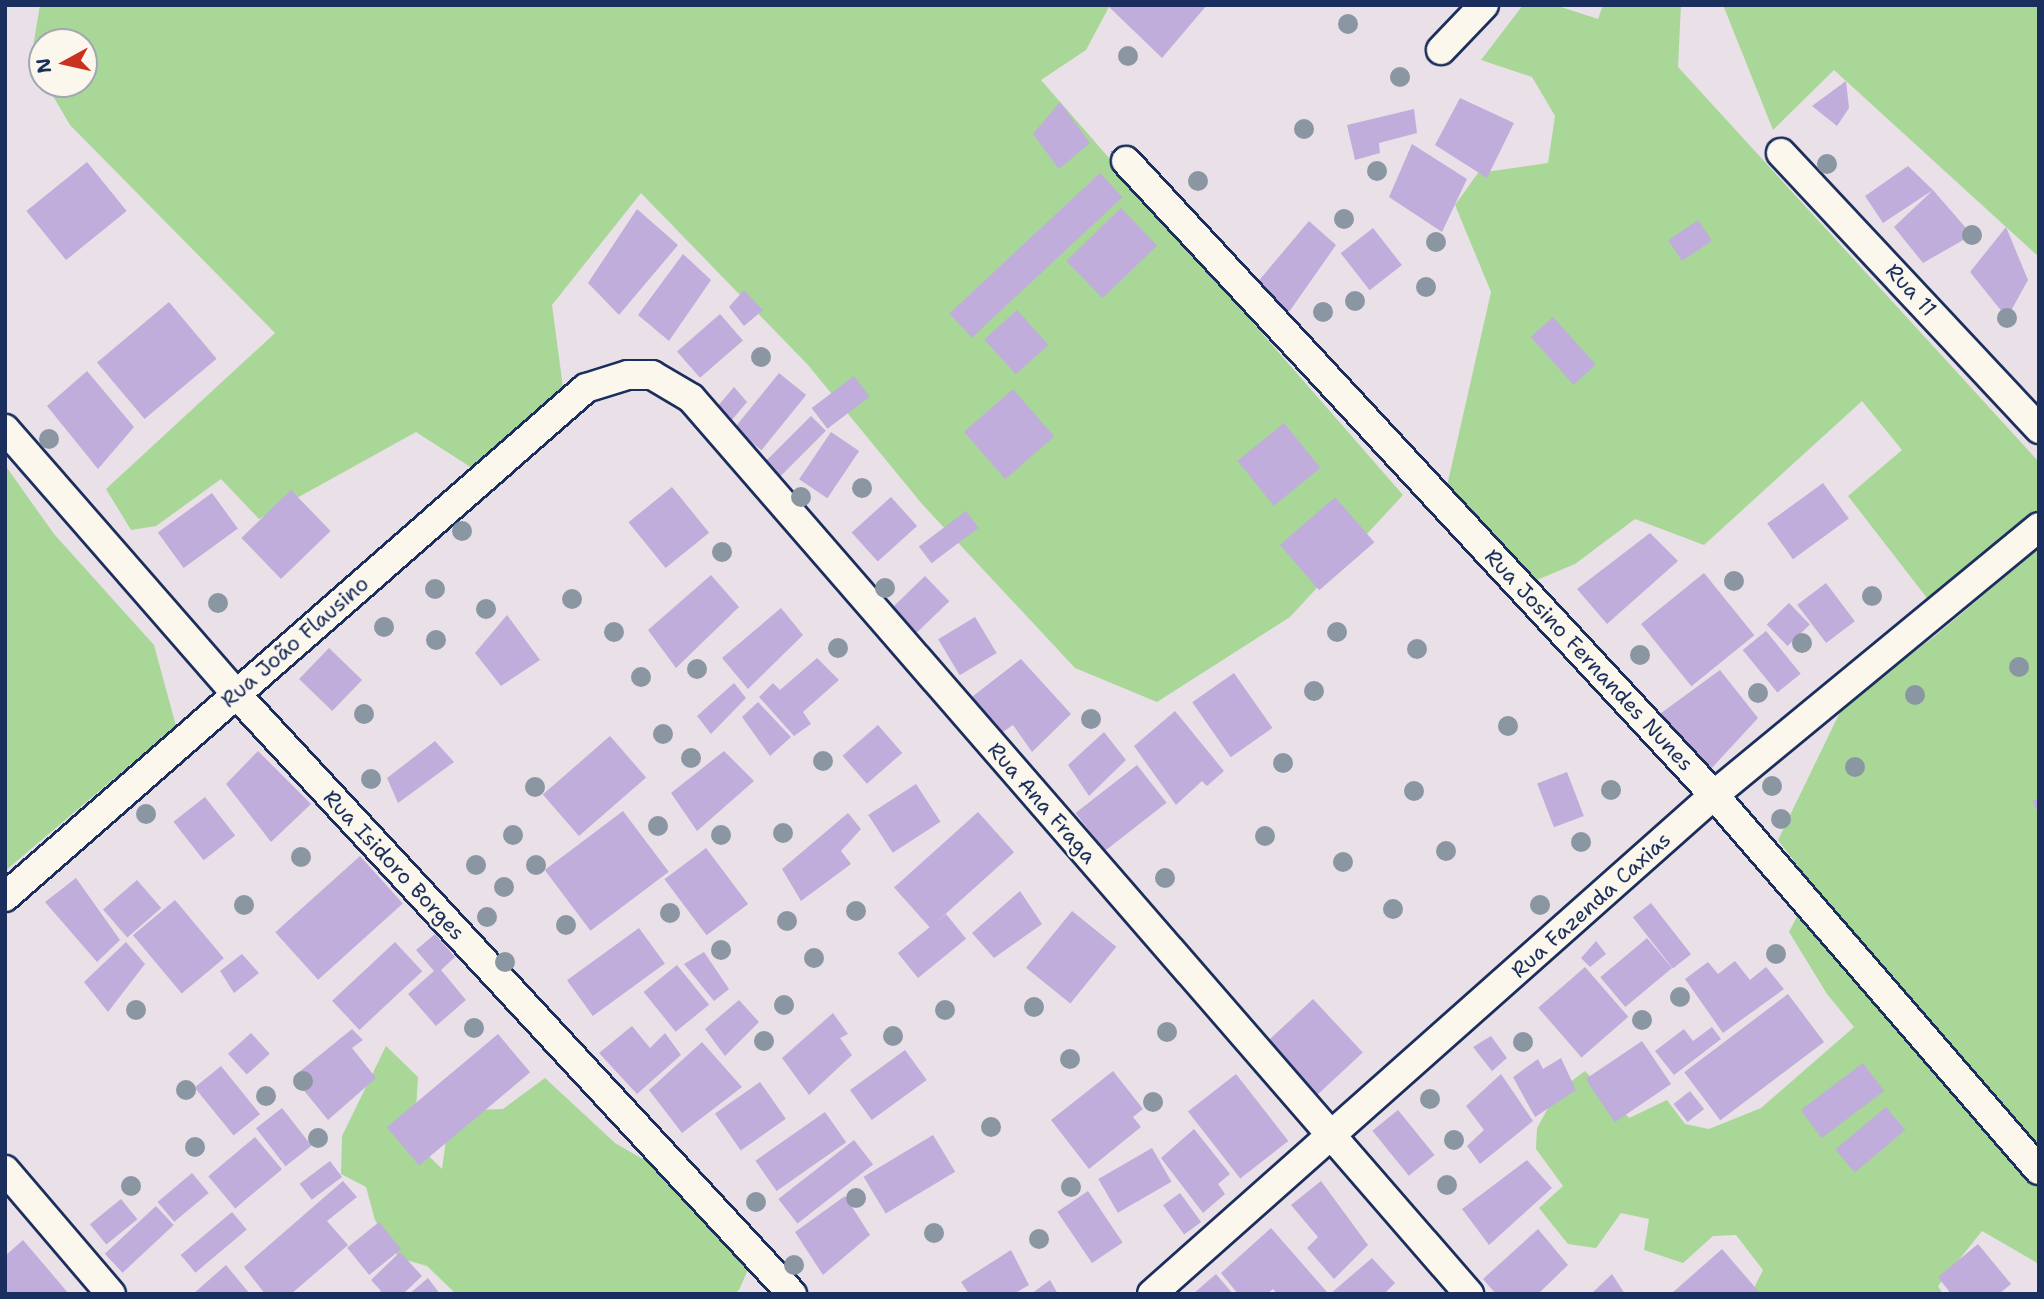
<!DOCTYPE html>
<html>
<head>
<meta charset="utf-8">
<style>
  body { margin:0 }
  #map { position:relative; width:2044px; height:1299px; overflow:hidden; background:#e9e1e7; font-family:"Shantell Sans",sans-serif }
  div>[style] { position:absolute }
  [style*='--x'] { left:calc(var(--x)*1px); top:calc(var(--y)*1px); width:calc(var(--w)*1px); rotate:calc(var(--a)*1deg) }
  .green>* { inset:0; background:#a9d797 }
  .building>* { inset:0; background:#c0addc; transform-origin:0 0 }
  .roads { filter:drop-shadow(2px 0 #1b2f5e) drop-shadow(-2px 0 #1b2f5e) drop-shadow(0 2px #1b2f5e) drop-shadow(0 -2px #1b2f5e) }
  .street>* { height:28px; margin:-14px; padding:0 14px; transform-origin:14px; border-radius:14px; background:#fbf7ec }
  .trees>* { width:20px; height:20px; margin:-10px; border-radius:50%; background:#8b96a3 }
  span { translate:-50% -50%; white-space:nowrap; text-align:center; line-height:1.15; -webkit-text-stroke:5px #fbf7ec; paint-order:stroke }
  .street-label { font-size:21px; color:#1b2f5e }
  .frame { position:absolute; inset:0; border:7px solid #1b2f5e; pointer-events:none }
  .north { position:absolute; left:28px; top:28px; width:70px; height:70px; box-sizing:border-box; background:#fbf7ec; border:2px solid #a1a7b3; border-radius:50%; rotate:262deg; font-size:19px; font-weight:700; line-height:28px; text-align:center; color:#1b2f5e }
  .north::after { content:''; display:block; margin:auto; width:24px; height:32px; background:#c8321e; clip-path:polygon(50% 0,100% 100%,50% 72%,0 100%) }
</style>
</head>
<body>
<div id="map">
  <div class="green">
    <div style="clip-path:polygon(40px 5px,1110px 5px,1086px 50px,1041px 80px,1403px 495px,1290px 617px,1157px 702px,1075px 668px,922px 504px,808px 365px,641px 193px,552px 305px,564px 395px,472px 468px,416px 432px,259px 519px,221px 479px,156px 526px,131px 530px,106px 489px,275px 333px,70px 125px,46px 84px,84px 84px,84px 42px,42px 42px,42px 78px,31px 59px)"></div>
    <div style="clip-path:polygon(1523px 5px,1555px 5px,1598px 19px,1603px 5px,1681px 5px,1678px 67px,2039px 462px,2039px 512px,1927px 598px,1848px 496px,1902px 450px,1862px 401px,1704px 545px,1635px 519px,1575px 564px,1532px 582px,1447px 486px,1491px 292px,1455px 205px,1478px 173px,1548px 163px,1555px 116px,1532px 77px,1481px 60px)"></div>
    <div style="clip-path:polygon(1723px 5px,2039px 5px,2039px 257px,1834px 70px,1773px 130px)"></div>
    <div style="clip-path:polygon(5px 465px,54px 534px,154px 645px,176px 726px,5px 871px)"></div>
    <div style="clip-path:polygon(2039px 548px,2039px 1264px,1982px 1231px,1938px 1286px,1943px 1294px,1751px 1294px,1763px 1270px,1736px 1235px,1713px 1236px,1683px 1263px,1644px 1250px,1649px 1219px,1621px 1213px,1596px 1248px,1568px 1244px,1539px 1208px,1563px 1186px,1536px 1149px,1537px 1128px,1557px 1092px,1585px 1071px,1629px 1118px,1667px 1100px,1685px 1124px,1709px 1129px,1761px 1108px,1854px 1027px,1827px 994px,1789px 932px,1813px 886px,1778px 840px,1843px 706px,1935px 636px)"></div>
    <div style="clip-path:polygon(386px 1046px,418px 1077px,414px 1141px,442px 1169px,450px 1111px,503px 1109px,545px 1078px,615px 1143px,660px 1169px,750px 1265px,739px 1290px,734px 1294px,456px 1294px,427px 1266px,399px 1258px,375px 1220px,366px 1187px,341px 1174px,342px 1136px)"></div>
  </div>
  <div class="building">
    <div style="clip-path:polygon(1107px 5px,1207px 5px,1162px 58px)"></div>
    <div style="clip-path:polygon(1846px 81px,1849px 108px,1837px 126px,1812px 106px)"></div>
    <div style="clip-path:polygon(1460px 98px,1514px 123px,1487px 178px,1435px 145px)"></div>
    <div style="clip-path:polygon(1060px 102px,1090px 143px,1059px 169px,1033px 134px)"></div>
    <div style="clip-path:polygon(1414px 109px,1417px 133px,1379px 143px,1380px 153px,1355px 160px,1347px 125px)"></div>
    <div style="clip-path:polygon(1412px 144px,1467px 179px,1442px 232px,1389px 197px)"></div>
    <div style="left:87px;top:162px;width:63px;height:78px;rotate:51deg"></div>
    <div style="clip-path:polygon(1908px 166px,1933px 190px,1972px 235px,1923px 263px,1894px 227px,1933px 190px,1883px 223px,1865px 196px)"></div>
    <div style="left:1100px;top:173px;width:33px;height:206px;rotate:47deg"></div>
    <div style="left:1121px;top:208px;width:52px;height:76px;rotate:46deg"></div>
    <div style="clip-path:polygon(637px 209px,678px 245px,619px 315px,588px 283px)"></div>
    <div style="left:1698px;top:220px;width:25px;height:36px;rotate:56deg"></div>
    <div style="clip-path:polygon(1309px 221px,1336px 245px,1289px 312px,1256px 284px)"></div>
    <div style="clip-path:polygon(2006px 227px,2028px 280px,2007px 318px,1970px 272px)"></div>
    <div style="left:1373px;top:228px;width:47px;height:41px;rotate:52deg"></div>
    <div style="clip-path:polygon(683px 254px,711px 280px,669px 341px,638px 315px)"></div>
    <div style="clip-path:polygon(744px 290px,763px 310px,744px 326px,729px 307px)"></div>
    <div style="left:169px;top:302px;width:74px;height:94px;rotate:50deg"></div>
    <div style="left:1017px;top:310px;width:47px;height:44px;rotate:48deg"></div>
    <div style="left:720px;top:314px;width:35px;height:57px;rotate:49deg"></div>
    <div style="left:1553px;top:317px;width:64px;height:30px;rotate:48deg"></div>
    <div style="clip-path:polygon(87px 371px,134px 427px,98px 469px,47px 406px)"></div>
    <div style="left:779px;top:373px;width:35px;height:71px;rotate:39deg"></div>
    <div style="left:854px;top:376px;width:26px;height:53px;rotate:53deg"></div>
    <div style="clip-path:polygon(734px 387px,747px 402px,731px 421px,717px 407px)"></div>
    <div style="left:1013px;top:389px;width:63px;height:65px;rotate:49deg"></div>
    <div style="left:811px;top:416px;width:21px;height:68px;rotate:45deg"></div>
    <div style="left:1284px;top:423px;width:58px;height:60px;rotate:51deg"></div>
    <div style="left:831px;top:432px;width:34px;height:57px;rotate:34deg"></div>
    <div style="left:1823px;top:483px;width:44px;height:69px;rotate:54deg"></div>
    <div style="left:672px;top:487px;width:59px;height:56px;rotate:51deg"></div>
    <div style="left:291px;top:490px;width:57px;height:69px;rotate:46deg"></div>
    <div style="left:212px;top:493px;width:44px;height:67px;rotate:54deg"></div>
    <div style="left:891px;top:497px;width:39px;height:53px;rotate:48deg"></div>
    <div style="left:1335px;top:497px;width:60px;height:73px;rotate:49deg"></div>
    <div style="left:966px;top:511px;width:21px;height:59px;rotate:53deg"></div>
    <div style="clip-path:polygon(1650px 533px,1678px 561px,1607px 624px,1577px 589px)"></div>
    <div style="left:1704px;top:573px;width:80px;height:81px;rotate:51deg"></div>
    <div style="clip-path:polygon(711px 575px,739px 607px,676px 668px,648px 630px)"></div>
    <div style="left:925px;top:576px;width:35px;height:47px;rotate:46deg"></div>
    <div style="left:1826px;top:583px;width:48px;height:36px;rotate:53deg"></div>
    <div style="left:1789px;top:603px;width:30px;height:31px;rotate:46deg"></div>
    <div style="clip-path:polygon(781px 608px,803px 635px,748px 689px,722px 658px)"></div>
    <div style="clip-path:polygon(507px 615px,540px 660px,501px 686px,475px 653px)"></div>
    <div style="left:975px;top:617px;width:42px;height:43px;rotate:59deg"></div>
    <div style="left:1766px;top:631px;width:55px;height:30px;rotate:51deg"></div>
    <div style="left:329px;top:648px;width:46px;height:43px;rotate:44deg"></div>
    <div style="clip-path:polygon(817px 658px,839px 680px,803px 712px,811px 724px,794px 736px,759px 697px,773px 683px,780px 690px)"></div>
    <div style="clip-path:polygon(1021px 659px,1071px 714px,1032px 752px,1013px 725px,994px 738px,964px 703px)"></div>
    <div style="clip-path:polygon(1720px 670px,1758px 718px,1709px 771px,1657px 716px)"></div>
    <div style="left:1234px;top:673px;width:67px;height:51px;rotate:55deg"></div>
    <div style="clip-path:polygon(734px 683px,746px 698px,711px 734px,697px 716px)"></div>
    <div style="clip-path:polygon(758px 702px,791px 737px,770px 756px,742px 717px)"></div>
    <div style="clip-path:polygon(1175px 711px,1224px 771px,1207px 786px,1202px 781px,1176px 805px,1134px 746px)"></div>
    <div style="left:878px;top:725px;width:37px;height:47px;rotate:49deg"></div>
    <div style="clip-path:polygon(1104px 732px,1126px 760px,1089px 796px,1068px 765px)"></div>
    <div style="left:610px;top:736px;width:55px;height:89px;rotate:49deg"></div>
    <div style="clip-path:polygon(435px 741px,454px 762px,398px 803px,387px 778px)"></div>
    <div style="clip-path:polygon(258px 751px,311px 804px,271px 842px,226px 784px)"></div>
    <div style="clip-path:polygon(724px 751px,754px 781px,697px 831px,671px 793px)"></div>
    <div style="left:1137px;top:765px;width:48px;height:78px;rotate:52deg"></div>
    <div style="left:1567px;top:772px;width:47px;height:32px;rotate:69deg"></div>
    <div style="left:916px;top:784px;width:45px;height:57px;rotate:57deg"></div>
    <div style="left:205px;top:797px;width:49px;height:40px;rotate:52deg"></div>
    <div style="clip-path:polygon(2039px 798px,2039px 814px,2032px 801px)"></div>
    <div style="left:623px;top:811px;width:76px;height:98px;rotate:53deg"></div>
    <div style="left:978px;top:812px;width:54px;height:113px;rotate:48deg"></div>
    <div style="clip-path:polygon(848px 813px,861px 829px,841px 851px,851px 864px,801px 901px,782px 869px)"></div>
    <div style="left:706px;top:848px;width:70px;height:52px;rotate:53deg"></div>
    <div style="left:360px;top:856px;width:64px;height:114px;rotate:48deg"></div>
    <div style="clip-path:polygon(76px 878px,120px 940px,97px 962px,45px 902px)"></div>
    <div style="left:137px;top:880px;width:37px;height:45px;rotate:49deg"></div>
    <div style="clip-path:polygon(1020px 891px,1042px 924px,994px 958px,972px 933px)"></div>
    <div style="left:175px;top:900px;width:76px;height:55px;rotate:50deg"></div>
    <div style="left:1651px;top:903px;width:65px;height:23px;rotate:52deg"></div>
    <div style="left:1072px;top:911px;width:57px;height:73px;rotate:39deg"></div>
    <div style="left:946px;top:914px;width:32px;height:62px;rotate:51deg"></div>
    <div style="left:639px;top:928px;width:44px;height:89px;rotate:54deg"></div>
    <div style="clip-path:polygon(435px 934px,455px 957px,441px 970px,466px 1000px,436px 1026px,408px 994px,434px 971px,416px 950px)"></div>
    <div style="left:1647px;top:938px;width:39px;height:61px;rotate:50deg"></div>
    <div style="clip-path:polygon(1596px 941px,1606px 954px,1590px 967px,1581px 958px)"></div>
    <div style="clip-path:polygon(126px 942px,145px 964px,108px 1012px,84px 982px)"></div>
    <div style="left:395px;top:942px;width:40px;height:86px;rotate:47deg"></div>
    <div style="clip-path:polygon(704px 952px,729px 989px,714px 1001px,684px 964px)"></div>
    <div style="clip-path:polygon(242px 954px,259px 973px,234px 993px,220px 971px)"></div>
    <div style="clip-path:polygon(1735px 961px,1750px 980px,1766px 967px,1784px 989px,1723px 1033px,1685px 979px,1708px 962px,1718px 974px)"></div>
    <div style="left:677px;top:965px;width:51px;height:43px;rotate:51deg"></div>
    <div style="left:1585px;top:967px;width:66px;height:62px;rotate:49deg"></div>
    <div style="left:1788px;top:994px;width:60px;height:130px;rotate:53deg"></div>
    <div style="left:1313px;top:999px;width:73px;height:65px;rotate:47deg"></div>
    <div style="clip-path:polygon(739px 1000px,759px 1022px,725px 1056px,705px 1029px)"></div>
    <div style="clip-path:polygon(833px 1013px,848px 1034px,840px 1038px,852px 1055px,809px 1095px,782px 1058px)"></div>
    <div style="clip-path:polygon(632px 1026px,650px 1048px,665px 1033px,681px 1055px,637px 1094px,599px 1053px)"></div>
    <div style="clip-path:polygon(1712px 1027px,1721px 1039px,1674px 1075px,1655px 1051px,1684px 1029px,1693px 1041px)"></div>
    <div style="clip-path:polygon(352px 1029px,363px 1040px,352px 1048px,376px 1078px,328px 1120px,293px 1077px)"></div>
    <div style="left:251px;top:1033px;width:28px;height:31px;rotate:48deg"></div>
    <div style="left:498px;top:1034px;width:50px;height:145px;rotate:50deg"></div>
    <div style="clip-path:polygon(1491px 1036px,1507px 1058px,1492px 1071px,1473px 1047px)"></div>
    <div style="left:1642px;top:1041px;width:52px;height:68px;rotate:56deg"></div>
    <div style="clip-path:polygon(702px 1042px,742px 1087px,682px 1133px,649px 1090px)"></div>
    <div style="left:905px;top:1050px;width:37px;height:68px;rotate:54deg"></div>
    <div style="clip-path:polygon(1561px 1058px,1576px 1090px,1535px 1117px,1513px 1077px,1538px 1059px,1543px 1069px)"></div>
    <div style="left:1863px;top:1063px;width:35px;height:78px;rotate:53deg"></div>
    <div style="left:221px;top:1066px;width:62px;height:34px;rotate:51deg"></div>
    <div style="clip-path:polygon(1113px 1071px,1143px 1109px,1133px 1117px,1141px 1127px,1089px 1169px,1051px 1120px)"></div>
    <div style="left:1236px;top:1074px;width:85px;height:61px;rotate:52deg"></div>
    <div style="clip-path:polygon(1501px 1074px,1533px 1121px,1480px 1164px,1467px 1146px,1484px 1130px,1466px 1106px)"></div>
    <div style="left:760px;top:1082px;width:45px;height:55px;rotate:55deg"></div>
    <div style="left:1690px;top:1091px;width:23px;height:21px;rotate:52deg"></div>
    <div style="left:1886px;top:1107px;width:30px;height:66px;rotate:50deg"></div>
    <div style="left:282px;top:1108px;width:48px;height:33px;rotate:52deg"></div>
    <div style="left:1398px;top:1110px;width:58px;height:33px;rotate:51deg"></div>
    <div style="left:825px;top:1112px;width:37px;height:85px;rotate:55deg"></div>
    <div style="clip-path:polygon(1194px 1129px,1230px 1174px,1218px 1184px,1225px 1194px,1203px 1213px,1161px 1158px)"></div>
    <div style="left:933px;top:1135px;width:43px;height:81px;rotate:59deg"></div>
    <div style="left:255px;top:1137px;width:42px;height:61px;rotate:50deg"></div>
    <div style="left:854px;top:1140px;width:31px;height:96px;rotate:52deg"></div>
    <div style="left:1152px;top:1148px;width:39px;height:62px;rotate:60deg"></div>
    <div style="clip-path:polygon(1527px 1160px,1552px 1188px,1489px 1245px,1462px 1209px)"></div>
    <div style="left:330px;top:1161px;width:20px;height:38px;rotate:53deg"></div>
    <div style="left:192px;top:1173px;width:26px;height:45px;rotate:50deg"></div>
    <div style="clip-path:polygon(343px 1181px,357px 1197px,327px 1221px,348px 1245px,291px 1294px,265px 1294px,244px 1267px)"></div>
    <div style="clip-path:polygon(1321px 1181px,1368px 1245px,1334px 1279px,1307px 1248px,1318px 1237px,1291px 1205px)"></div>
    <div style="left:1088px;top:1191px;width:62px;height:37px;rotate:56deg"></div>
    <div style="left:1180px;top:1193px;width:36px;height:21px;rotate:54deg"></div>
    <div style="clip-path:polygon(845px 1196px,870px 1235px,823px 1275px,795px 1232px)"></div>
    <div style="left:121px;top:1199px;width:26px;height:40px;rotate:51deg"></div>
    <div style="left:156px;top:1206px;width:26px;height:70px;rotate:47deg"></div>
    <div style="left:232px;top:1212px;width:23px;height:67px;rotate:50deg"></div>
    <div style="left:379px;top:1222px;width:35px;height:41px;rotate:51deg"></div>
    <div style="clip-path:polygon(1271px 1228px,1327px 1292px,1325px 1294px,1277px 1294px,1273px 1289px,1267px 1294px,1238px 1294px,1221px 1273px)"></div>
    <div style="clip-path:polygon(1538px 1229px,1568px 1265px,1538px 1294px,1496px 1294px,1483px 1279px)"></div>
    <div style="clip-path:polygon(23px 1240px,69px 1294px,5px 1294px,5px 1256px)"></div>
    <div style="clip-path:polygon(1978px 1244px,2011px 1284px,1999px 1294px,1951px 1294px,1938px 1277px)"></div>
    <div style="clip-path:polygon(1722px 1249px,1760px 1293px,1671px 1294px)"></div>
    <div style="clip-path:polygon(1011px 1250px,1029px 1285px,1014px 1294px,969px 1294px,961px 1282px)"></div>
    <div style="clip-path:polygon(400px 1252px,422px 1276px,403px 1294px,378px 1294px,381px 1291px,371px 1280px)"></div>
    <div style="clip-path:polygon(1372px 1258px,1395px 1283px,1384px 1294px,1330px 1294px)"></div>
    <div style="clip-path:polygon(226px 1265px,250px 1294px,193px 1294px)"></div>
    <div style="clip-path:polygon(1216px 1274px,1233px 1294px,1193px 1294px)"></div>
    <div style="clip-path:polygon(1612px 1274px,1625px 1294px,1591px 1294px)"></div>
    <div style="clip-path:polygon(428px 1278px,440px 1294px,409px 1294px)"></div>
    <div style="clip-path:polygon(1050px 1280px,1058px 1294px,1031px 1294px)"></div>
  </div>
  <div class="roads">
    <div class="street">
      <div style="--x:1441;--y:50;--w:62;--a:-46.3"></div>
      <div style="--x:1781;--y:153;--w:378;--a:46.9"></div>
      <div style="--x:1126;--y:161;--w:865;--a:47.16"></div>
      <div style="--x:1714;--y:795;--w:496;--a:49.1"></div>
      <div style="--x:5;--y:429;--w:352;--a:48.9"></div>
      <div style="--x:236;--y:694;--w:818;--a:47.18"></div>
      <div style="--x:5;--y:897;--w:772;--a:-41.22"></div>
      <div style="--x:586;--y:388;--w:44;--a:-17.2"></div>
      <div style="--x:628;--y:375;--w:24;--a:0"></div>
      <div style="--x:652;--y:375;--w:45;--a:30.5"></div>
      <div style="--x:691;--y:398;--w:1187;--a:49.03"></div>
      <div style="--x:5;--y:1170;--w:163;--a:49.5"></div>
      <div style="--x:1152;--y:1294;--w:752;--a:-41.6"></div>
      <div style="--x:1714;--y:795;--w:421;--a:-39.5"></div>
    </div>
  </div>
  <div class="trees">
    <div style="left:1348px;top:24px"></div>
    <div style="left:1128px;top:56px"></div>
    <div style="left:1400px;top:77px"></div>
    <div style="left:1304px;top:129px"></div>
    <div style="left:1827px;top:164px"></div>
    <div style="left:1377px;top:171px"></div>
    <div style="left:1198px;top:181px"></div>
    <div style="left:1344px;top:219px"></div>
    <div style="left:1972px;top:235px"></div>
    <div style="left:1436px;top:242px"></div>
    <div style="left:1426px;top:287px"></div>
    <div style="left:1355px;top:301px"></div>
    <div style="left:1323px;top:312px"></div>
    <div style="left:2007px;top:318px"></div>
    <div style="left:761px;top:357px"></div>
    <div style="left:49px;top:439px"></div>
    <div style="left:862px;top:488px"></div>
    <div style="left:801px;top:497px"></div>
    <div style="left:462px;top:531px"></div>
    <div style="left:722px;top:552px"></div>
    <div style="left:1734px;top:581px"></div>
    <div style="left:885px;top:588px"></div>
    <div style="left:435px;top:589px"></div>
    <div style="left:1872px;top:596px"></div>
    <div style="left:572px;top:599px"></div>
    <div style="left:218px;top:603px"></div>
    <div style="left:486px;top:609px"></div>
    <div style="left:384px;top:627px"></div>
    <div style="left:614px;top:632px"></div>
    <div style="left:1337px;top:632px"></div>
    <div style="left:436px;top:640px"></div>
    <div style="left:1802px;top:643px"></div>
    <div style="left:838px;top:648px"></div>
    <div style="left:1417px;top:649px"></div>
    <div style="left:1640px;top:655px"></div>
    <div style="left:2019px;top:667px"></div>
    <div style="left:697px;top:669px"></div>
    <div style="left:641px;top:677px"></div>
    <div style="left:1314px;top:691px"></div>
    <div style="left:1758px;top:693px"></div>
    <div style="left:1915px;top:695px"></div>
    <div style="left:364px;top:714px"></div>
    <div style="left:1091px;top:719px"></div>
    <div style="left:1508px;top:726px"></div>
    <div style="left:663px;top:734px"></div>
    <div style="left:691px;top:758px"></div>
    <div style="left:823px;top:761px"></div>
    <div style="left:1283px;top:763px"></div>
    <div style="left:1855px;top:767px"></div>
    <div style="left:371px;top:779px"></div>
    <div style="left:1772px;top:786px"></div>
    <div style="left:535px;top:787px"></div>
    <div style="left:1611px;top:790px"></div>
    <div style="left:1414px;top:791px"></div>
    <div style="left:146px;top:814px"></div>
    <div style="left:1781px;top:819px"></div>
    <div style="left:658px;top:826px"></div>
    <div style="left:783px;top:833px"></div>
    <div style="left:513px;top:835px"></div>
    <div style="left:721px;top:835px"></div>
    <div style="left:1265px;top:836px"></div>
    <div style="left:1581px;top:842px"></div>
    <div style="left:1446px;top:851px"></div>
    <div style="left:301px;top:857px"></div>
    <div style="left:1343px;top:862px"></div>
    <div style="left:476px;top:865px"></div>
    <div style="left:536px;top:865px"></div>
    <div style="left:1165px;top:878px"></div>
    <div style="left:504px;top:887px"></div>
    <div style="left:244px;top:905px"></div>
    <div style="left:1540px;top:905px"></div>
    <div style="left:1393px;top:909px"></div>
    <div style="left:856px;top:911px"></div>
    <div style="left:670px;top:913px"></div>
    <div style="left:487px;top:917px"></div>
    <div style="left:787px;top:921px"></div>
    <div style="left:566px;top:925px"></div>
    <div style="left:721px;top:950px"></div>
    <div style="left:1776px;top:954px"></div>
    <div style="left:814px;top:958px"></div>
    <div style="left:505px;top:962px"></div>
    <div style="left:1680px;top:997px"></div>
    <div style="left:784px;top:1005px"></div>
    <div style="left:1034px;top:1007px"></div>
    <div style="left:136px;top:1010px"></div>
    <div style="left:945px;top:1010px"></div>
    <div style="left:1642px;top:1020px"></div>
    <div style="left:474px;top:1028px"></div>
    <div style="left:1167px;top:1032px"></div>
    <div style="left:893px;top:1036px"></div>
    <div style="left:764px;top:1041px"></div>
    <div style="left:1523px;top:1042px"></div>
    <div style="left:1070px;top:1059px"></div>
    <div style="left:303px;top:1081px"></div>
    <div style="left:186px;top:1090px"></div>
    <div style="left:266px;top:1096px"></div>
    <div style="left:1430px;top:1099px"></div>
    <div style="left:1153px;top:1102px"></div>
    <div style="left:991px;top:1127px"></div>
    <div style="left:318px;top:1138px"></div>
    <div style="left:1454px;top:1140px"></div>
    <div style="left:195px;top:1147px"></div>
    <div style="left:1447px;top:1185px"></div>
    <div style="left:131px;top:1186px"></div>
    <div style="left:1071px;top:1187px"></div>
    <div style="left:856px;top:1198px"></div>
    <div style="left:756px;top:1202px"></div>
    <div style="left:934px;top:1233px"></div>
    <div style="left:1039px;top:1239px"></div>
    <div style="left:794px;top:1265px"></div>
  </div>
  <div class="street-label">
    <span style="left:1911px;top:290px;rotate:47deg">Rua 11</span>
    <span style="left:295px;top:642px;rotate:-41deg">Rua João Flausino</span>
    <span style="left:1589px;top:660px;rotate:47deg">Rua Josino Fernandes Nunes</span>
    <span style="left:1042px;top:803px;rotate:49deg">Rua Ana Fraga</span>
    <span style="left:394px;top:865px;rotate:47deg">Rua Isidoro Borges</span>
    <span style="left:1591px;top:905px;rotate:-42deg">Rua Fazenda Caxias</span>
  </div>
  <div class="frame"></div>
  <div class="north">N</div>
</div>
</body>
</html>
